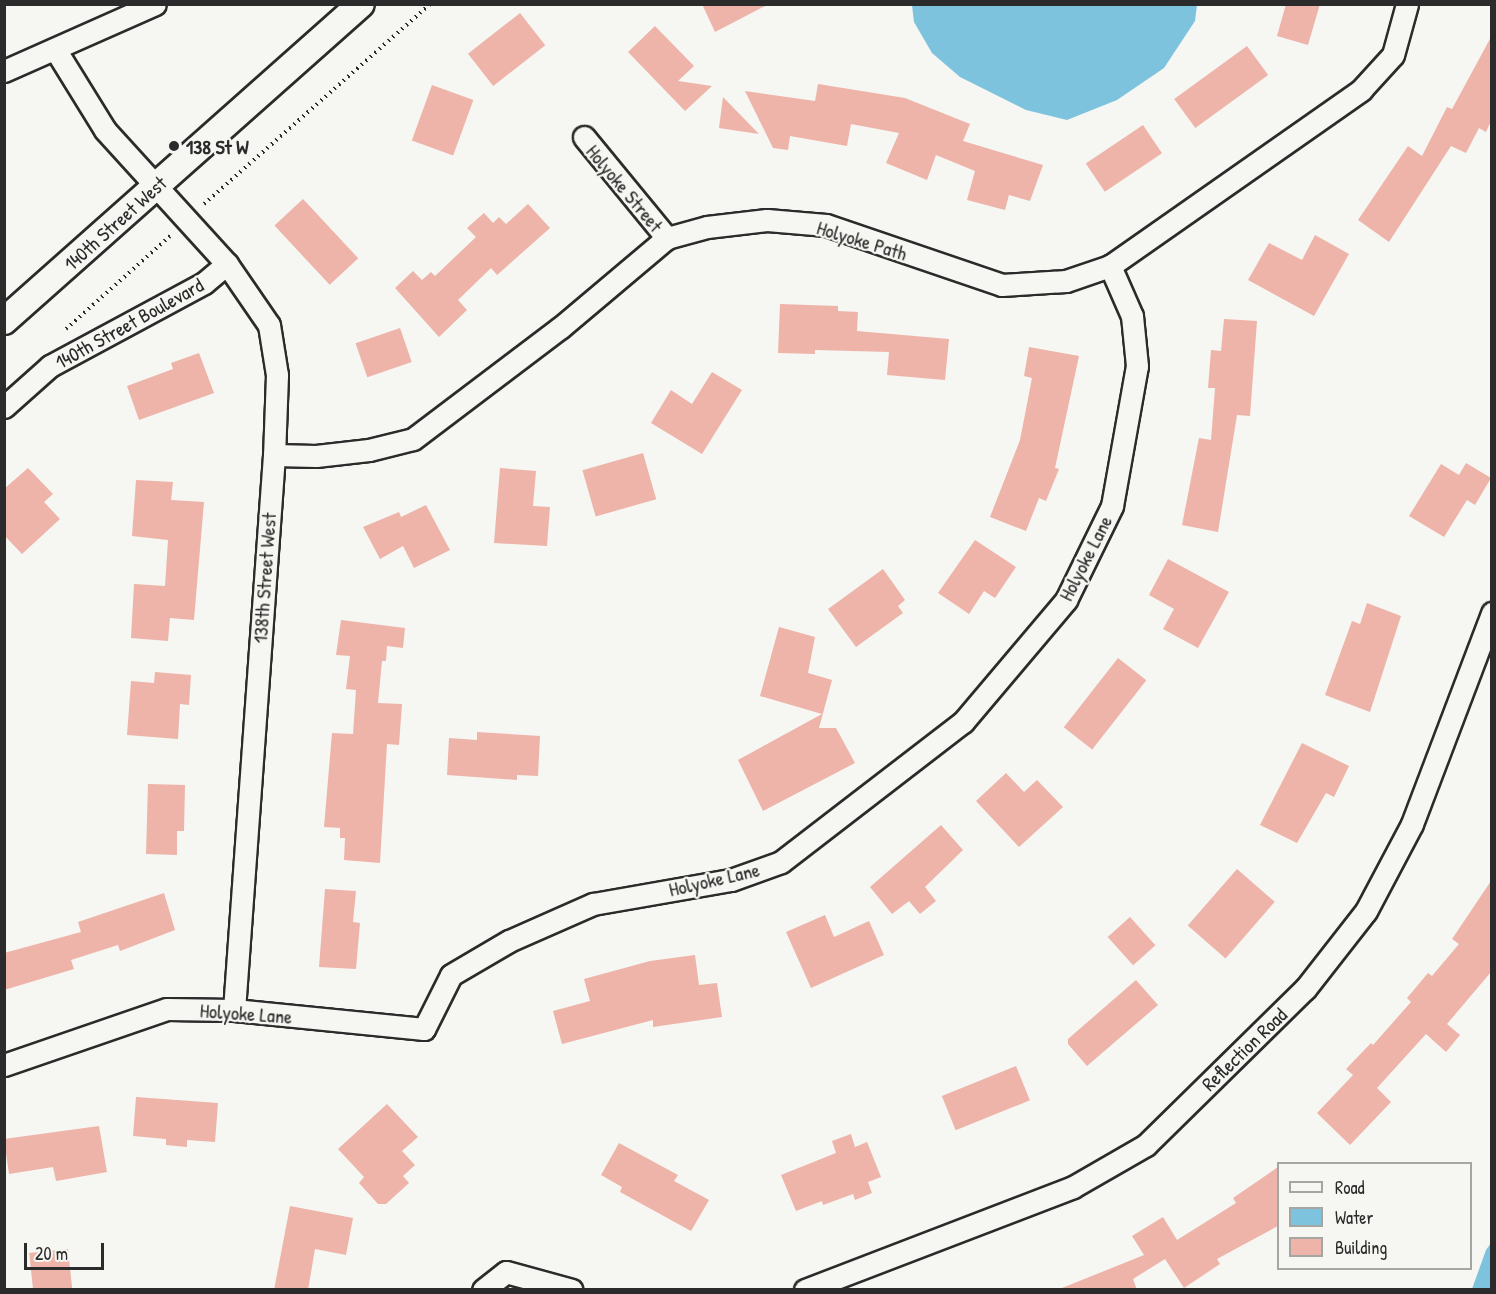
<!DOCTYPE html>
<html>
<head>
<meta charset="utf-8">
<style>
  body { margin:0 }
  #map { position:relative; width:1496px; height:1294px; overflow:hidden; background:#f6f6f2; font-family:"Patrick Hand",sans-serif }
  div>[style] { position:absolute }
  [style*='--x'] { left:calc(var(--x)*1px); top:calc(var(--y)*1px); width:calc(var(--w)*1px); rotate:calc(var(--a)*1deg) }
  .water>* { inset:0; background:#7dc3de }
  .building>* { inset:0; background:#eeb4a9; transform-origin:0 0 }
  .path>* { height:4px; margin-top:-2px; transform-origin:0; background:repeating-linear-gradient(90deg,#2b2b2b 0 1.5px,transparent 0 6px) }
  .roads { filter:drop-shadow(2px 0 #2b2b2b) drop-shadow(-2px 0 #2b2b2b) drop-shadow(0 2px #2b2b2b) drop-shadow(0 -2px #2b2b2b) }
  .minor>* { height:21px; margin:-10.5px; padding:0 10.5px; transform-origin:10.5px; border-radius:10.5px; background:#f6f6f2 }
  .tertiary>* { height:26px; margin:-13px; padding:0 13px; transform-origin:13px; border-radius:13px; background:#f6f6f2 }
  .dots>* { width:16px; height:16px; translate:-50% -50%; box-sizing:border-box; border:3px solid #f6f6f2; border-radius:50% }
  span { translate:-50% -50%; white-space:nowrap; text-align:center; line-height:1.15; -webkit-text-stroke:4.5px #f6f6f2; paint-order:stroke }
  .poi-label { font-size:20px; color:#2b2b2b; font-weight:700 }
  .left { translate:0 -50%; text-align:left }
  .street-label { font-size:20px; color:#2b2b2b }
  .frame { position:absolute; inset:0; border:6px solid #2b2b2b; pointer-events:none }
  .legend { position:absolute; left:1277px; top:1162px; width:195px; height:108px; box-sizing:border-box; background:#f6f6f2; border:2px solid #a5a5a2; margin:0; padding:8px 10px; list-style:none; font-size:18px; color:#2b2b2b }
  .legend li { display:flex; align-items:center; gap:12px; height:30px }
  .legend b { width:30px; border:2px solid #a5a5a2 }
  .scale { position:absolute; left:24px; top:1243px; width:80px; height:27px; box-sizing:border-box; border:3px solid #2b2b2b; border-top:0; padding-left:8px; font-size:18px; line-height:21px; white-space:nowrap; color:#2b2b2b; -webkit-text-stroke:4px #f6f6f2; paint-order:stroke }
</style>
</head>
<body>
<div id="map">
  <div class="water">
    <div style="clip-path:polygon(912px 5px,912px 4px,1197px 5px,1195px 21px,1164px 68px,1117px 100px,1067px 120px,1026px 110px,960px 77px,932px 53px,914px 22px)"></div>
    <div style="clip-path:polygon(1491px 1243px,1491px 1289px,1472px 1289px,1486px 1250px)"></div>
  </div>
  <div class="building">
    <div style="clip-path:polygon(702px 4px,769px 4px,715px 32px)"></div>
    <div style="clip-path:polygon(1286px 4px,1320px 4px,1308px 45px,1277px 36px)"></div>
    <div style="left:520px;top:13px;width:41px;height:66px;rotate:52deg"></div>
    <div style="clip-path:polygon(655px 26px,694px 66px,678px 81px,712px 86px,685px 111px,628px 52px)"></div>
    <div style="clip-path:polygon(1491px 37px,1491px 121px,1486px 132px,1479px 128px,1466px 153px,1451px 146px,1389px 242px,1358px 220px,1408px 146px,1422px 156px,1447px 107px,1452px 109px)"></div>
    <div style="left:1247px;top:46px;width:36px;height:90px;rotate:54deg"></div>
    <div style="clip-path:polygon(818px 84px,905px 98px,970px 124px,963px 141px,1043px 165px,1030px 201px,1009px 195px,1005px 210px,967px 200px,975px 171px,936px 155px,927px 180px,886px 163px,899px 133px,851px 124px,847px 146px,790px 136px,788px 150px,773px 148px,745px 91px,815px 101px)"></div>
    <div style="left:432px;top:85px;width:44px;height:59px;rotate:20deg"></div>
    <div style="clip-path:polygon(723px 97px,759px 134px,719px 128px)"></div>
    <div style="left:1143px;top:125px;width:34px;height:69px;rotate:56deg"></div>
    <div style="left:303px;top:199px;width:81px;height:39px;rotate:47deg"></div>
    <div style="clip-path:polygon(528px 204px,550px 228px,497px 275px,491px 268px,458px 300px,467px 310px,439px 337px,395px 288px,413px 271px,422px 280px,431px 272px,435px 276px,476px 237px,467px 228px,484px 213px,493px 223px,499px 217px,506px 224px)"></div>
    <div style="clip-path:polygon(1315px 235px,1349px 254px,1314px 316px,1248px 280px,1269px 243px,1302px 260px)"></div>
    <div style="clip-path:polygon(780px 304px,838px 306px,838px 311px,858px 312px,857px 331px,949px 339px,945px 380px,887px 375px,889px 352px,815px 350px,815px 354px,778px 353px)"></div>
    <div style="clip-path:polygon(1224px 319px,1257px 321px,1250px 416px,1237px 415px,1218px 532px,1182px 525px,1199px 438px,1211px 440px,1215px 388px,1208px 388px,1211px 350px,1221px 351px)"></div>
    <div style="left:400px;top:328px;width:36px;height:47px;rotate:71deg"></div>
    <div style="clip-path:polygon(1029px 347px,1079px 356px,1055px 468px,1059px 469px,1046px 501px,1039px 498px,1026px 531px,990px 517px,1020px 440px,1032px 378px,1024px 376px)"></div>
    <div style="clip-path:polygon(199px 353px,214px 393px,139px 420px,127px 386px,173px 369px,171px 363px)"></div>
    <div style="clip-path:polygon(712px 372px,742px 390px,702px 454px,651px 423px,671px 390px,692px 404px)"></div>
    <div style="left:643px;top:453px;width:48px;height:63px;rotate:74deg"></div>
    <div style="clip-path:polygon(1466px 463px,1491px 478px,1475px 505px,1467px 500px,1444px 537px,1409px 516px,1441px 464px,1459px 475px)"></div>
    <div style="clip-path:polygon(28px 468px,53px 494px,44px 502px,60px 519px,22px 554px,4px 535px,4px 489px)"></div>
    <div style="clip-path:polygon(500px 468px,536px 471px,533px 506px,550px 507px,547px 546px,494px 543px)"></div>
    <div style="clip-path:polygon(136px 480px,173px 482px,171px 500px,204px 502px,194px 620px,170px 618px,168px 641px,131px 638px,134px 584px,165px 586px,168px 540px,132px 536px)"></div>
    <div style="clip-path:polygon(426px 505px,450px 550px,414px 568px,403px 546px,380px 559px,363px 527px,399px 512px,401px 517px)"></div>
    <div style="clip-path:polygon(975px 540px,1016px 567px,995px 598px,984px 591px,969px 614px,938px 593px)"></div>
    <div style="clip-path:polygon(1168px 559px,1229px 592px,1198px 648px,1163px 629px,1174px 609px,1149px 595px)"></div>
    <div style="clip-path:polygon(883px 569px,905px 600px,898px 606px,903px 613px,856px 647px,828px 609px)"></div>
    <div style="clip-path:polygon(1367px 603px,1401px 616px,1370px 712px,1325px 695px,1352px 621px,1360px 624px)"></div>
    <div style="clip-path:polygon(341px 620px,405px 628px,403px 648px,387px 646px,386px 661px,382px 661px,378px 703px,402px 704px,399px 745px,387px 744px,380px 863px,344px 860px,345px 838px,340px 838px,340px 828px,324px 827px,332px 733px,353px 734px,356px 690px,346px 689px,350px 656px,336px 655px)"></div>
    <div style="clip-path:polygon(779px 627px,815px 637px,808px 673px,832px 680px,819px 728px,836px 728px,855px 763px,763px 811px,738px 760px,822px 714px,760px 696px)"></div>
    <div style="left:1118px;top:658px;width:36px;height:88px;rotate:38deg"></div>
    <div style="clip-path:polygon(155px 672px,191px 675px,189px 705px,180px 704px,178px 739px,127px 735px,131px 681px,154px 683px)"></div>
    <div style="clip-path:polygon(477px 732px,540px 736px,538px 776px,517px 775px,517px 780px,447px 775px,449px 738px,477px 740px)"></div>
    <div style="clip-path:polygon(1302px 743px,1349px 766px,1334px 797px,1326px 793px,1297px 843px,1260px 825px)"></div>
    <div style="clip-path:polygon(1006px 773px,1024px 792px,1037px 780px,1063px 807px,1019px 847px,976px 801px)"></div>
    <div style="clip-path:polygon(148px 784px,185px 785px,184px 831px,177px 831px,177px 855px,146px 854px)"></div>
    <div style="clip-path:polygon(941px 825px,963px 850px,925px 887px,936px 901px,920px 914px,909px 901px,892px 914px,870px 887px)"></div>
    <div style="left:1237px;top:869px;width:50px;height:75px;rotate:41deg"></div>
    <div style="clip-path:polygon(1491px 881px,1491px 972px,1447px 1024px,1460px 1035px,1446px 1052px,1426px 1034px,1377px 1088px,1391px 1102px,1350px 1145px,1317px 1113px,1353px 1075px,1346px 1069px,1371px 1043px,1373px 1045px,1411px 1002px,1407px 998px,1428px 973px,1432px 976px,1459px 944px,1452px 939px)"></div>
    <div style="clip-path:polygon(325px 889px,356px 891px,353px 922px,360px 923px,356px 969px,319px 967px)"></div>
    <div style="clip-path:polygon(164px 893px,175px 930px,120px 951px,118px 945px,71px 960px,74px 969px,4px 990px,4px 953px,81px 932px,78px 922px)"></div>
    <div style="clip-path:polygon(825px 915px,834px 937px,869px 921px,884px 955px,811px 988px,786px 932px)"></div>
    <div style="left:1130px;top:917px;width:38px;height:30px;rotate:48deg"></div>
    <div style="clip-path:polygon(695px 955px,699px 985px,717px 983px,722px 1017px,653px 1027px,653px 1020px,562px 1044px,553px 1011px,590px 1001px,584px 979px,650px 961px)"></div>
    <div style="clip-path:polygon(1136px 980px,1158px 1005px,1087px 1066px,1068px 1044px,1068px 1039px)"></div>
    <div style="left:1016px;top:1066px;width:37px;height:80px;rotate:68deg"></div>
    <div style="clip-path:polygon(136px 1097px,218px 1103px,215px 1142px,187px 1140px,187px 1147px,166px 1145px,166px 1139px,133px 1136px)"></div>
    <div style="clip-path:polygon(387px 1104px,418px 1137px,402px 1151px,415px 1165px,403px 1176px,409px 1183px,386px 1204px,378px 1204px,359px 1183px,364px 1177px,338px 1149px)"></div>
    <div style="clip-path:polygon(99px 1126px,107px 1172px,56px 1181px,53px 1167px,9px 1174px,4px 1139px)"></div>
    <div style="clip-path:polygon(851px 1134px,855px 1147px,867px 1142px,881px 1177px,868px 1182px,872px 1193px,855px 1200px,853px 1194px,823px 1205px,822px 1201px,796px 1211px,781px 1175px,836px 1153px,832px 1141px)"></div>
    <div style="clip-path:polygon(619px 1143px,678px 1175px,674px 1181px,709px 1200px,691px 1231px,620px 1192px,622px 1187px,601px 1175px)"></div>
    <div style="clip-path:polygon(1278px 1167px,1278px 1226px,1217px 1259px,1220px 1264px,1184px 1288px,1165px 1259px,1133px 1279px,1137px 1290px,1057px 1290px,1144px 1255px,1132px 1236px,1163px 1217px,1177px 1240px,1236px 1203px,1233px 1198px)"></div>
    <div style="clip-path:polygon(290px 1206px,353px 1218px,346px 1255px,315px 1249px,308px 1290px,274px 1290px)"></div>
    <div style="left:68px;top:1249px;width:41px;height:39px;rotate:84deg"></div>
  </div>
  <div class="path">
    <div style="--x:204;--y:204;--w:302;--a:-41.5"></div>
    <div style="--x:66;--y:329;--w:140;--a:-41.8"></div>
  </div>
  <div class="roads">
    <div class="minor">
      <div style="--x:55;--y:49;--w:95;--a:58.3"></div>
      <div style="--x:105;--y:130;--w:181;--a:47.7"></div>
      <div style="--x:227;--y:264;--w:74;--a:55.5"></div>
      <div style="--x:269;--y:325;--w:51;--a:80.9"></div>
      <div style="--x:277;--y:375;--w:80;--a:92.1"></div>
      <div style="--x:274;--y:455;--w:556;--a:94.12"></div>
      <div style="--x:4;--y:71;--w:165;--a:-23.9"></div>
      <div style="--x:584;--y:137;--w:131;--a:50.6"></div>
      <div style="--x:4;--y:407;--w:62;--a:-41.7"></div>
      <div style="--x:50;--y:366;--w:175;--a:-28.3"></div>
      <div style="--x:204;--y:283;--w:30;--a:-40"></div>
      <div style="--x:274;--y:455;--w:42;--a:1.4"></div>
      <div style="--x:316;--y:456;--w:53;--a:-6.5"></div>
      <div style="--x:369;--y:450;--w:45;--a:-14"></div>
      <div style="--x:413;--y:439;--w:184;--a:-37.1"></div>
      <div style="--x:560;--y:328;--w:140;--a:-40.1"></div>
      <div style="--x:667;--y:238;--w:41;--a:-15.4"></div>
      <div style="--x:707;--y:227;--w:60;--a:-6.7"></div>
      <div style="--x:767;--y:220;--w:59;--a:4.8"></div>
      <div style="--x:826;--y:225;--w:186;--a:18.8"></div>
      <div style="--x:1002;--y:285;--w:64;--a:-3.6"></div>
      <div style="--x:1066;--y:281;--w:46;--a:-18.8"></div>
      <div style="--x:1110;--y:266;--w:307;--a:-35"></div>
      <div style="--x:1361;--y:90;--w:47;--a:-47.6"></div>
      <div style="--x:1393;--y:55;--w:53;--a:-74.6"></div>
      <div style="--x:4;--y:1065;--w:172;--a:-19"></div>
      <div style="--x:167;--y:1009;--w:67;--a:0.9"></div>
      <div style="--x:234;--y:1010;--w:191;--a:5.7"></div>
      <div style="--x:424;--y:1029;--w:60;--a:-63.4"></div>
      <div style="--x:451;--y:975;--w:67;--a:-30.4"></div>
      <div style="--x:509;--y:941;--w:92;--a:-23.8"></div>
      <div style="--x:593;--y:904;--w:140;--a:-9.9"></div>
      <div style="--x:731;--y:880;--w:53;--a:-19.8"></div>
      <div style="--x:781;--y:862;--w:230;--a:-37.6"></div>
      <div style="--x:963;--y:722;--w:160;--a:-49.8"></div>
      <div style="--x:1066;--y:600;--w:105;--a:-63.9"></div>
      <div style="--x:1112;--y:506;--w:142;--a:-79.9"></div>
      <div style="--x:1137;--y:366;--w:50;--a:-95.7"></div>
      <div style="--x:1132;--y:316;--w:55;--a:-113.7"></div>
      <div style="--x:483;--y:1290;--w:29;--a:-38"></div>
      <div style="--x:506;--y:1272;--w:68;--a:15.3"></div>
      <div style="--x:805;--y:1290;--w:287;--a:-21"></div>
      <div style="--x:1073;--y:1187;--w:84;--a:-29.9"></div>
      <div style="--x:1146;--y:1145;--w:223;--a:-44.5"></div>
      <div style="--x:1305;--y:989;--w:99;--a:-52"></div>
      <div style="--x:1366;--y:911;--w:98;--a:-62.1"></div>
      <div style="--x:1412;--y:824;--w:226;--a:-69.2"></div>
    </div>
    <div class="tertiary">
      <div style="--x:4;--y:321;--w:477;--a:-41.6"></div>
    </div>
  </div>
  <div class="dots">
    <div style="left:174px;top:146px;background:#2b2b2b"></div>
  </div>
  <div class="poi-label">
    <span class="left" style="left:186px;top:146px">138 St W</span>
  </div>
  <div class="street-label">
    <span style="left:625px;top:188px;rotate:50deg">Holyoke Street</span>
    <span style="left:115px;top:223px;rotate:-42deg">140th Street West</span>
    <span style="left:862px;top:240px;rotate:17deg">Holyoke Path</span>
    <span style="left:129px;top:323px;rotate:-29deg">140th Street Boulevard</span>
    <span style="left:1085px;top:558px;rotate:-63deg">Holyoke Lane</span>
    <span style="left:264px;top:578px;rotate:-86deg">138th Street West</span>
    <span style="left:714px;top:879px;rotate:-13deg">Holyoke Lane</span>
    <span style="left:246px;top:1013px;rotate:4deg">Holyoke Lane</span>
    <span style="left:1244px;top:1049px;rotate:-44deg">Reflection Road</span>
  </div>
  <div class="frame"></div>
  <ul class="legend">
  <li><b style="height:8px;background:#f6f6f2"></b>Road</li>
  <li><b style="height:16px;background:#7dc3de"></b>Water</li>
  <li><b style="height:16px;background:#eeb4a9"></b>Building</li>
  </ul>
  <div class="scale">20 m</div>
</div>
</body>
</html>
